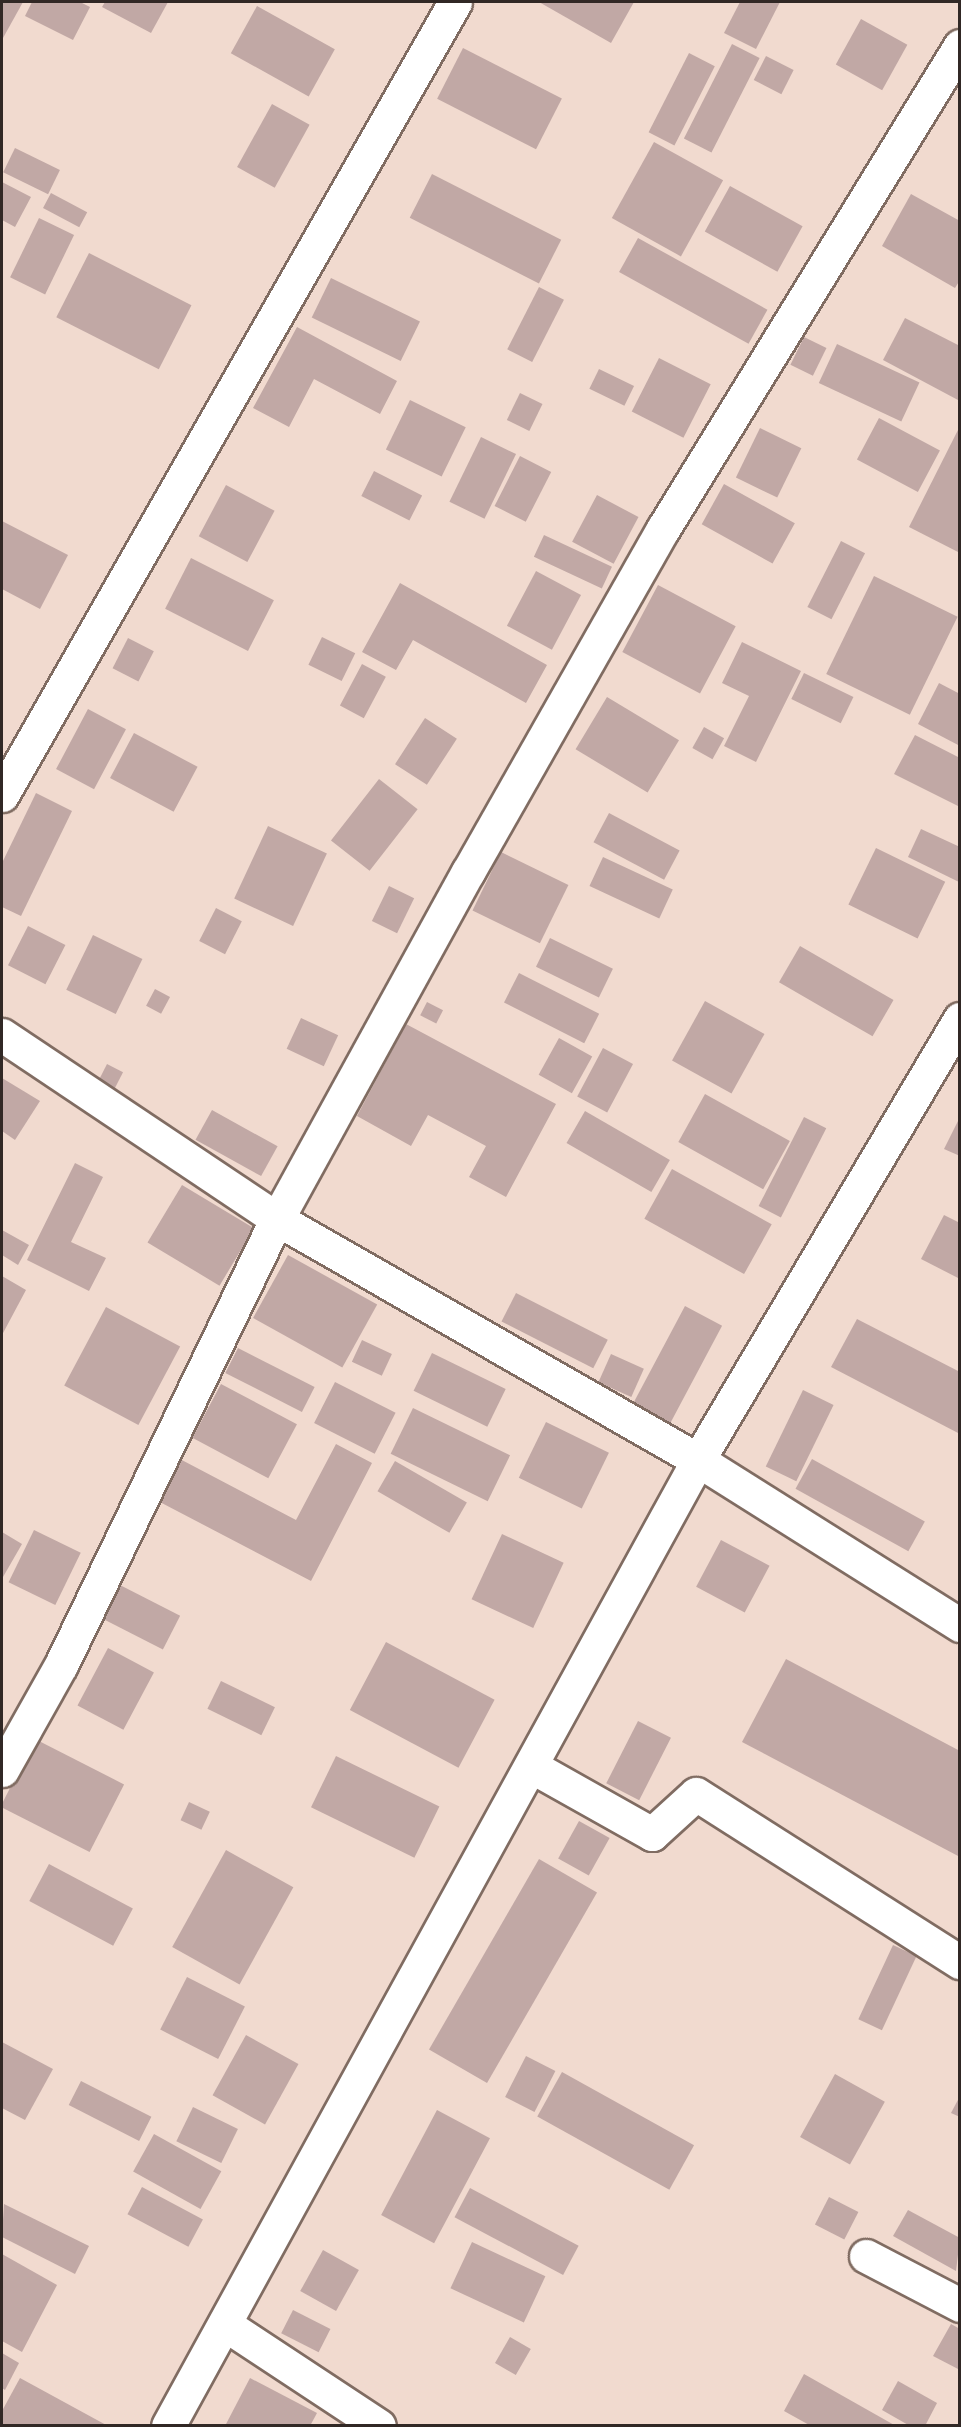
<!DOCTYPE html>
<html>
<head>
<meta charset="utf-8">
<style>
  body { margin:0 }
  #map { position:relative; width:961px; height:2427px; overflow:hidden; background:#f1dacf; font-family:"PT Sans Narrow",sans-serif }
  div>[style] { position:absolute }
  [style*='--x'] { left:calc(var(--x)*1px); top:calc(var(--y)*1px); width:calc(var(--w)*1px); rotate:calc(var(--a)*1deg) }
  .building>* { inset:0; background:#c1a8a5; transform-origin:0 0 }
  .roads { filter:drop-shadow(2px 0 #806c62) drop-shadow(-2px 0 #806c62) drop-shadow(0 2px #806c62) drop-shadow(0 -2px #806c62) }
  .minor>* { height:33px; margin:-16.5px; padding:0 16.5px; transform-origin:16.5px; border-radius:16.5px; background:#fff }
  span { translate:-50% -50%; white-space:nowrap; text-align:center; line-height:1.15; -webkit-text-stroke:4.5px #f1dacf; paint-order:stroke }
  .frame { position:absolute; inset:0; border:3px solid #312825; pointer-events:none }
</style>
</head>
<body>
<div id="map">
  <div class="building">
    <div style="clip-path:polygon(2px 2px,23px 2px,3px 38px,2px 37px)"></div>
    <div style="clip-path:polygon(32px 2px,80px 2px,90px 7px,73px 40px,25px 16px)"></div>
    <div style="clip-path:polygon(105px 2px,168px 2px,151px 33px,102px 7px)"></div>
    <div style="clip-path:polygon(539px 2px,634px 2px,611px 43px)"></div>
    <div style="clip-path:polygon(740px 2px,780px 2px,756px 49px,724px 33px)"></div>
    <div style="left:257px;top:6px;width:89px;height:54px;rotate:29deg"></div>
    <div style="left:861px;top:19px;width:53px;height:52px;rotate:29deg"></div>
    <div style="left:732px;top:44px;width:31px;height:106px;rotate:27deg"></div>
    <div style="left:463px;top:48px;width:111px;height:57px;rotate:27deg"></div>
    <div style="left:689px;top:53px;width:29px;height:89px;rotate:27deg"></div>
    <div style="left:766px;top:56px;width:31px;height:27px;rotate:27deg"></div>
    <div style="left:272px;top:104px;width:43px;height:72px;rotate:29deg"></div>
    <div style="left:654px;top:142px;width:79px;height:87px;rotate:29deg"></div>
    <div style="left:15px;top:148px;width:50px;height:27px;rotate:26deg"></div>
    <div style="left:432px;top:174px;width:145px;height:49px;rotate:27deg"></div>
    <div style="clip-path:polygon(2px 182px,31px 197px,15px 227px,2px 220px)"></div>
    <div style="left:730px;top:186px;width:83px;height:52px;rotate:29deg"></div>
    <div style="left:51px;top:193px;width:41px;height:17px;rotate:28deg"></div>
    <div style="clip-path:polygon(911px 194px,960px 221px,960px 280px,955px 288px,882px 246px)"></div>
    <div style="left:39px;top:218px;width:39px;height:66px;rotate:26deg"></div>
    <div style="left:638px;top:238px;width:148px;height:39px;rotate:29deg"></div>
    <div style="left:89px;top:253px;width:115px;height:72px;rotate:27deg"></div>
    <div style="left:331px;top:278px;width:99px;height:44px;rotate:26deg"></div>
    <div style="left:539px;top:287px;width:28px;height:70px;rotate:27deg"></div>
    <div style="clip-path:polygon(905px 318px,960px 346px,958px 400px,883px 360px)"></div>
    <div style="clip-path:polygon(297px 327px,397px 381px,380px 414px,314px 379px,289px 427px,253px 408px)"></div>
    <div style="left:804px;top:337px;width:25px;height:31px;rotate:26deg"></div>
    <div style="left:837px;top:344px;width:91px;height:43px;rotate:25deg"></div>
    <div style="left:659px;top:358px;width:58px;height:60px;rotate:27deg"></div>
    <div style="left:599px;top:369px;width:39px;height:22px;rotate:26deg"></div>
    <div style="left:520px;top:393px;width:25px;height:30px;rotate:26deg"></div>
    <div style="left:410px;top:400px;width:62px;height:55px;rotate:26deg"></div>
    <div style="left:879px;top:418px;width:69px;height:47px;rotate:28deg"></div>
    <div style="clip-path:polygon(960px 426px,960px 553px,909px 527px)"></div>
    <div style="left:760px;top:428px;width:46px;height:55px;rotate:26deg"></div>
    <div style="left:481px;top:437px;width:39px;height:72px;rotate:26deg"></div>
    <div style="left:520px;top:456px;width:35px;height:56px;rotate:27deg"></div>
    <div style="left:374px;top:471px;width:54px;height:28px;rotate:27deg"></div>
    <div style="left:724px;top:484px;width:81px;height:46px;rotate:29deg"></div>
    <div style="left:226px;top:485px;width:55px;height:58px;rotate:28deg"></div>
    <div style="left:597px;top:495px;width:47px;height:53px;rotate:28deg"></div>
    <div style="clip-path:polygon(2px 521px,68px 555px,40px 609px,2px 589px)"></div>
    <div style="left:544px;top:535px;width:75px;height:24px;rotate:25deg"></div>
    <div style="left:841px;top:541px;width:27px;height:74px;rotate:27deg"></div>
    <div style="left:191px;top:558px;width:93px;height:57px;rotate:27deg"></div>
    <div style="left:536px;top:571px;width:51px;height:62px;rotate:28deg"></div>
    <div style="left:874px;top:576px;width:93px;height:109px;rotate:26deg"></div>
    <div style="clip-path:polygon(400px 583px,547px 665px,526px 703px,413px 640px,396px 670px,362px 652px)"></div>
    <div style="left:658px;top:585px;width:88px;height:76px;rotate:28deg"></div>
    <div style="left:322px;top:637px;width:37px;height:31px;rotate:26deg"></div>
    <div style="left:128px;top:638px;width:29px;height:34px;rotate:27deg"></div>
    <div style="clip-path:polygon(742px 642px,801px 671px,756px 762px,724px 746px,749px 696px,722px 683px)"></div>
    <div style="left:362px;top:664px;width:27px;height:47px;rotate:28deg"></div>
    <div style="left:804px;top:673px;width:55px;height:29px;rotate:26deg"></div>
    <div style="clip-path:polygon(939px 683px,960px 694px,960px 746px,918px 724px)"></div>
    <div style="left:607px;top:697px;width:84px;height:61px;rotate:31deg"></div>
    <div style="left:88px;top:709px;width:43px;height:68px;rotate:28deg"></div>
    <div style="left:425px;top:718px;width:38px;height:55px;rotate:33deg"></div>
    <div style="left:704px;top:727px;width:23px;height:24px;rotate:29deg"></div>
    <div style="left:134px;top:733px;width:72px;height:51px;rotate:28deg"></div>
    <div style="clip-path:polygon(915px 735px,960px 758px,960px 807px,894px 774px)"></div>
    <div style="left:379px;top:779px;width:49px;height:78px;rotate:38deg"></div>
    <div style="clip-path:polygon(36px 793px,72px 811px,21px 916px,2px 907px,2px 863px)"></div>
    <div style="left:609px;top:813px;width:80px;height:33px;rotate:28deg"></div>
    <div style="left:268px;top:826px;width:65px;height:80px;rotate:25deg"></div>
    <div style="clip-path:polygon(921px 829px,960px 847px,959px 882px,908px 857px)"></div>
    <div style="left:876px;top:848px;width:77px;height:63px;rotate:26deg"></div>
    <div style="left:501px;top:852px;width:75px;height:65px;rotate:26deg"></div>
    <div style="left:603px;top:857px;width:77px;height:32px;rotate:25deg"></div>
    <div style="left:389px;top:886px;width:28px;height:39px;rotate:26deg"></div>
    <div style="left:216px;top:908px;width:29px;height:37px;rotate:27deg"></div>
    <div style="left:28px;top:926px;width:42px;height:44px;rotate:27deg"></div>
    <div style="left:93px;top:935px;width:55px;height:61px;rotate:26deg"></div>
    <div style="left:550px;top:938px;width:70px;height:32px;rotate:26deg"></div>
    <div style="left:800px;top:946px;width:108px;height:42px;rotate:30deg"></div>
    <div style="left:519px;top:973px;width:90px;height:33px;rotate:27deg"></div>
    <div style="left:155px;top:989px;width:17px;height:19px;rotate:28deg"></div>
    <div style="left:705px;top:1001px;width:68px;height:68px;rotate:29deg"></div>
    <div style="left:427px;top:1002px;width:18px;height:15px;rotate:27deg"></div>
    <div style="left:301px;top:1018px;width:41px;height:34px;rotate:25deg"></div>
    <div style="clip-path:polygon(406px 1024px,556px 1104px,506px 1197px,469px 1177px,486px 1146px,428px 1115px,411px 1146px,357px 1116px)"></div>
    <div style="left:559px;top:1038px;width:38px;height:42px;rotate:29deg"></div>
    <div style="left:603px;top:1048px;width:34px;height:55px;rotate:28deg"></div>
    <div style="left:107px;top:1064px;width:18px;height:19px;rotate:27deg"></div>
    <div style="clip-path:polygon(2px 1078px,40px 1101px,15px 1140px,2px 1131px)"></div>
    <div style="left:705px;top:1094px;width:97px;height:55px;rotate:29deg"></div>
    <div style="left:212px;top:1110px;width:75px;height:34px;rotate:29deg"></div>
    <div style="left:585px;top:1111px;width:98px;height:37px;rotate:30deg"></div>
    <div style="left:804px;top:1117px;width:25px;height:100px;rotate:27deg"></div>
    <div style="clip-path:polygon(960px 1117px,960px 1156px,944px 1149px)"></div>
    <div style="clip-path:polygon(75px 1163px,103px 1177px,71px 1242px,106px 1258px,89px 1291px,27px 1260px)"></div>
    <div style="left:672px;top:1169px;width:114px;height:57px;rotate:29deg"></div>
    <div style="left:182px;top:1185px;width:84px;height:67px;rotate:31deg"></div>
    <div style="clip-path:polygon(944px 1215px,960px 1223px,960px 1279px,921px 1259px)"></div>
    <div style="clip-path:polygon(2px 1230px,29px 1245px,18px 1265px,2px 1255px)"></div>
    <div style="left:288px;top:1255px;width:102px;height:72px;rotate:29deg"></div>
    <div style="clip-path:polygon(2px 1276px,26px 1290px,2px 1335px)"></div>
    <div style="left:516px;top:1293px;width:103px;height:32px;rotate:27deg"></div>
    <div style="left:685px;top:1306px;width:42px;height:115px;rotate:28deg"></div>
    <div style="left:106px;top:1307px;width:84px;height:89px;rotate:28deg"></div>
    <div style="clip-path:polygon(857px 1319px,960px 1372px,960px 1434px,831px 1367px)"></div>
    <div style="left:362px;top:1340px;width:33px;height:24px;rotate:25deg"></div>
    <div style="left:238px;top:1348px;width:86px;height:28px;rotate:27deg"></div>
    <div style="left:432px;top:1353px;width:82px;height:42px;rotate:26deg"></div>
    <div style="left:611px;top:1354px;width:36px;height:31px;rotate:24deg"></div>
    <div style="left:335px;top:1382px;width:68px;height:46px;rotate:27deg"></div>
    <div style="left:221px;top:1384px;width:86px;height:61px;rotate:28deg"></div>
    <div style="left:803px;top:1390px;width:34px;height:85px;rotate:26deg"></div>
    <div style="left:413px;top:1408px;width:108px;height:51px;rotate:26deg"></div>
    <div style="left:546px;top:1422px;width:70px;height:62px;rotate:26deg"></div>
    <div style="clip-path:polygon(336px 1444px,372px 1463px,311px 1581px,156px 1500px,178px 1458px,296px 1520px)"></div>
    <div style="left:812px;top:1459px;width:129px;height:34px;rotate:29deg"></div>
    <div style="left:395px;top:1461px;width:83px;height:35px;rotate:30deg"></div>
    <div style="left:34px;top:1530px;width:52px;height:58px;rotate:26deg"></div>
    <div style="clip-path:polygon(2px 1532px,22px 1544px,3px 1577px,2px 1576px)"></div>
    <div style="left:502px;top:1534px;width:68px;height:72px;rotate:25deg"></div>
    <div style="left:721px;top:1540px;width:55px;height:53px;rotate:28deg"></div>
    <div style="left:116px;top:1583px;width:72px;height:38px;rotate:27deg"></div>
    <div style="left:386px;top:1642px;width:123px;height:77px;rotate:28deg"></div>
    <div style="left:108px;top:1648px;width:52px;height:65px;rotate:28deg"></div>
    <div style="clip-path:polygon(786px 1659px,960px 1751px,960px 1857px,742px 1742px)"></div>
    <div style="left:221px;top:1681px;width:60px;height:31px;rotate:26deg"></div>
    <div style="left:638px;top:1721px;width:37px;height:70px;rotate:27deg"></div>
    <div style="left:35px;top:1739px;width:100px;height:76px;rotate:27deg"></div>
    <div style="left:336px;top:1756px;width:115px;height:57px;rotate:26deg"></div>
    <div style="left:189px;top:1802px;width:23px;height:20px;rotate:25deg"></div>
    <div style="left:579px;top:1821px;width:35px;height:43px;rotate:29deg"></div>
    <div style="left:226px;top:1850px;width:77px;height:111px;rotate:29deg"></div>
    <div style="left:539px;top:1859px;width:67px;height:220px;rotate:30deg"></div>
    <div style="left:49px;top:1864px;width:95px;height:42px;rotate:28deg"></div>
    <div style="left:893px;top:1945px;width:26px;height:82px;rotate:25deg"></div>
    <div style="left:187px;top:1977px;width:65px;height:59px;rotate:27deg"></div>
    <div style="left:246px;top:2035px;width:60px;height:69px;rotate:29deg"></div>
    <div style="clip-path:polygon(2px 2042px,53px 2069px,25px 2120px,2px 2108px)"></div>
    <div style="left:526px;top:2056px;width:33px;height:46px;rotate:27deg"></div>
    <div style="left:562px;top:2072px;width:151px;height:51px;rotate:29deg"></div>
    <div style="left:835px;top:2074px;width:57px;height:72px;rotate:29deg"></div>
    <div style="left:81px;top:2081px;width:79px;height:27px;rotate:27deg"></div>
    <div style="clip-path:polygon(960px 2096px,960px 2117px,951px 2113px)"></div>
    <div style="left:193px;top:2107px;width:50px;height:38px;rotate:26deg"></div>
    <div style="left:437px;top:2110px;width:60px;height:119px;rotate:28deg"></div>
    <div style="left:154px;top:2134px;width:77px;height:43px;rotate:29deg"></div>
    <div style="left:142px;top:2187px;width:69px;height:31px;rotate:28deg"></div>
    <div style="left:470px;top:2188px;width:123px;height:33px;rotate:28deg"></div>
    <div style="left:829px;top:2197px;width:33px;height:31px;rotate:27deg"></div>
    <div style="clip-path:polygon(4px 2204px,89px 2246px,75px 2274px,2px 2237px)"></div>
    <div style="clip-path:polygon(908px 2210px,960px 2238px,956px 2271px,893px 2236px)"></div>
    <div style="left:472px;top:2242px;width:81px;height:51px;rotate:25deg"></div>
    <div style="left:323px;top:2250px;width:41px;height:47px;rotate:29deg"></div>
    <div style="clip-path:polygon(2px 2254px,57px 2285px,22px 2352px,2px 2341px)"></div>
    <div style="left:293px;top:2310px;width:42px;height:26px;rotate:27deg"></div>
    <div style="clip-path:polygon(951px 2324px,960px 2329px,960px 2370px,933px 2356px)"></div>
    <div style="left:510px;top:2337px;width:24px;height:30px;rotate:30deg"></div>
    <div style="clip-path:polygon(2px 2353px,19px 2363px,5px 2390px,2px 2388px)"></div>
    <div style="clip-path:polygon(804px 2374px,896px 2426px,811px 2426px,784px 2411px)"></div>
    <div style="clip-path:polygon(20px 2378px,108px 2426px,2px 2426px,2px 2411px)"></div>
    <div style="clip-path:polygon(250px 2378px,317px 2413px,310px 2426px,225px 2426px)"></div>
    <div style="clip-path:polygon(898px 2381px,937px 2403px,925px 2426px,910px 2426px,882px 2410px)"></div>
  </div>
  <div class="roads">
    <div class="minor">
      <div style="--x:2;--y:795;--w:913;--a:-60.26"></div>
      <div style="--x:2;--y:1035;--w:331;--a:33.8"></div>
      <div style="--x:277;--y:1219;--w:485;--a:29.8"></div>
      <div style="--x:698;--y:1460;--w:310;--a:32.2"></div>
      <div style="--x:531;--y:1766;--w:139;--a:29.3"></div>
      <div style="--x:652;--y:1834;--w:59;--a:-42.3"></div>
      <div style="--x:696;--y:1794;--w:313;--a:32.5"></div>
      <div style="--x:2;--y:1770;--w:120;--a:-60.7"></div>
      <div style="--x:61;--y:1665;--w:496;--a:-64.2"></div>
      <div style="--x:277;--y:1219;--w:396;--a:-61.2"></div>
      <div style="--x:468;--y:872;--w:395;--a:-60.4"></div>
      <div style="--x:663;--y:529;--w:567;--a:-58.41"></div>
      <div style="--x:866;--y:2256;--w:106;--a:27.5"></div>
      <div style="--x:226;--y:2325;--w:183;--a:33.4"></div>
      <div style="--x:168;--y:2426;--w:1102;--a:-61.25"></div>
      <div style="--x:698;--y:1460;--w:513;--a:-59.29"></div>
    </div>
  </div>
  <div class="frame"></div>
</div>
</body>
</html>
